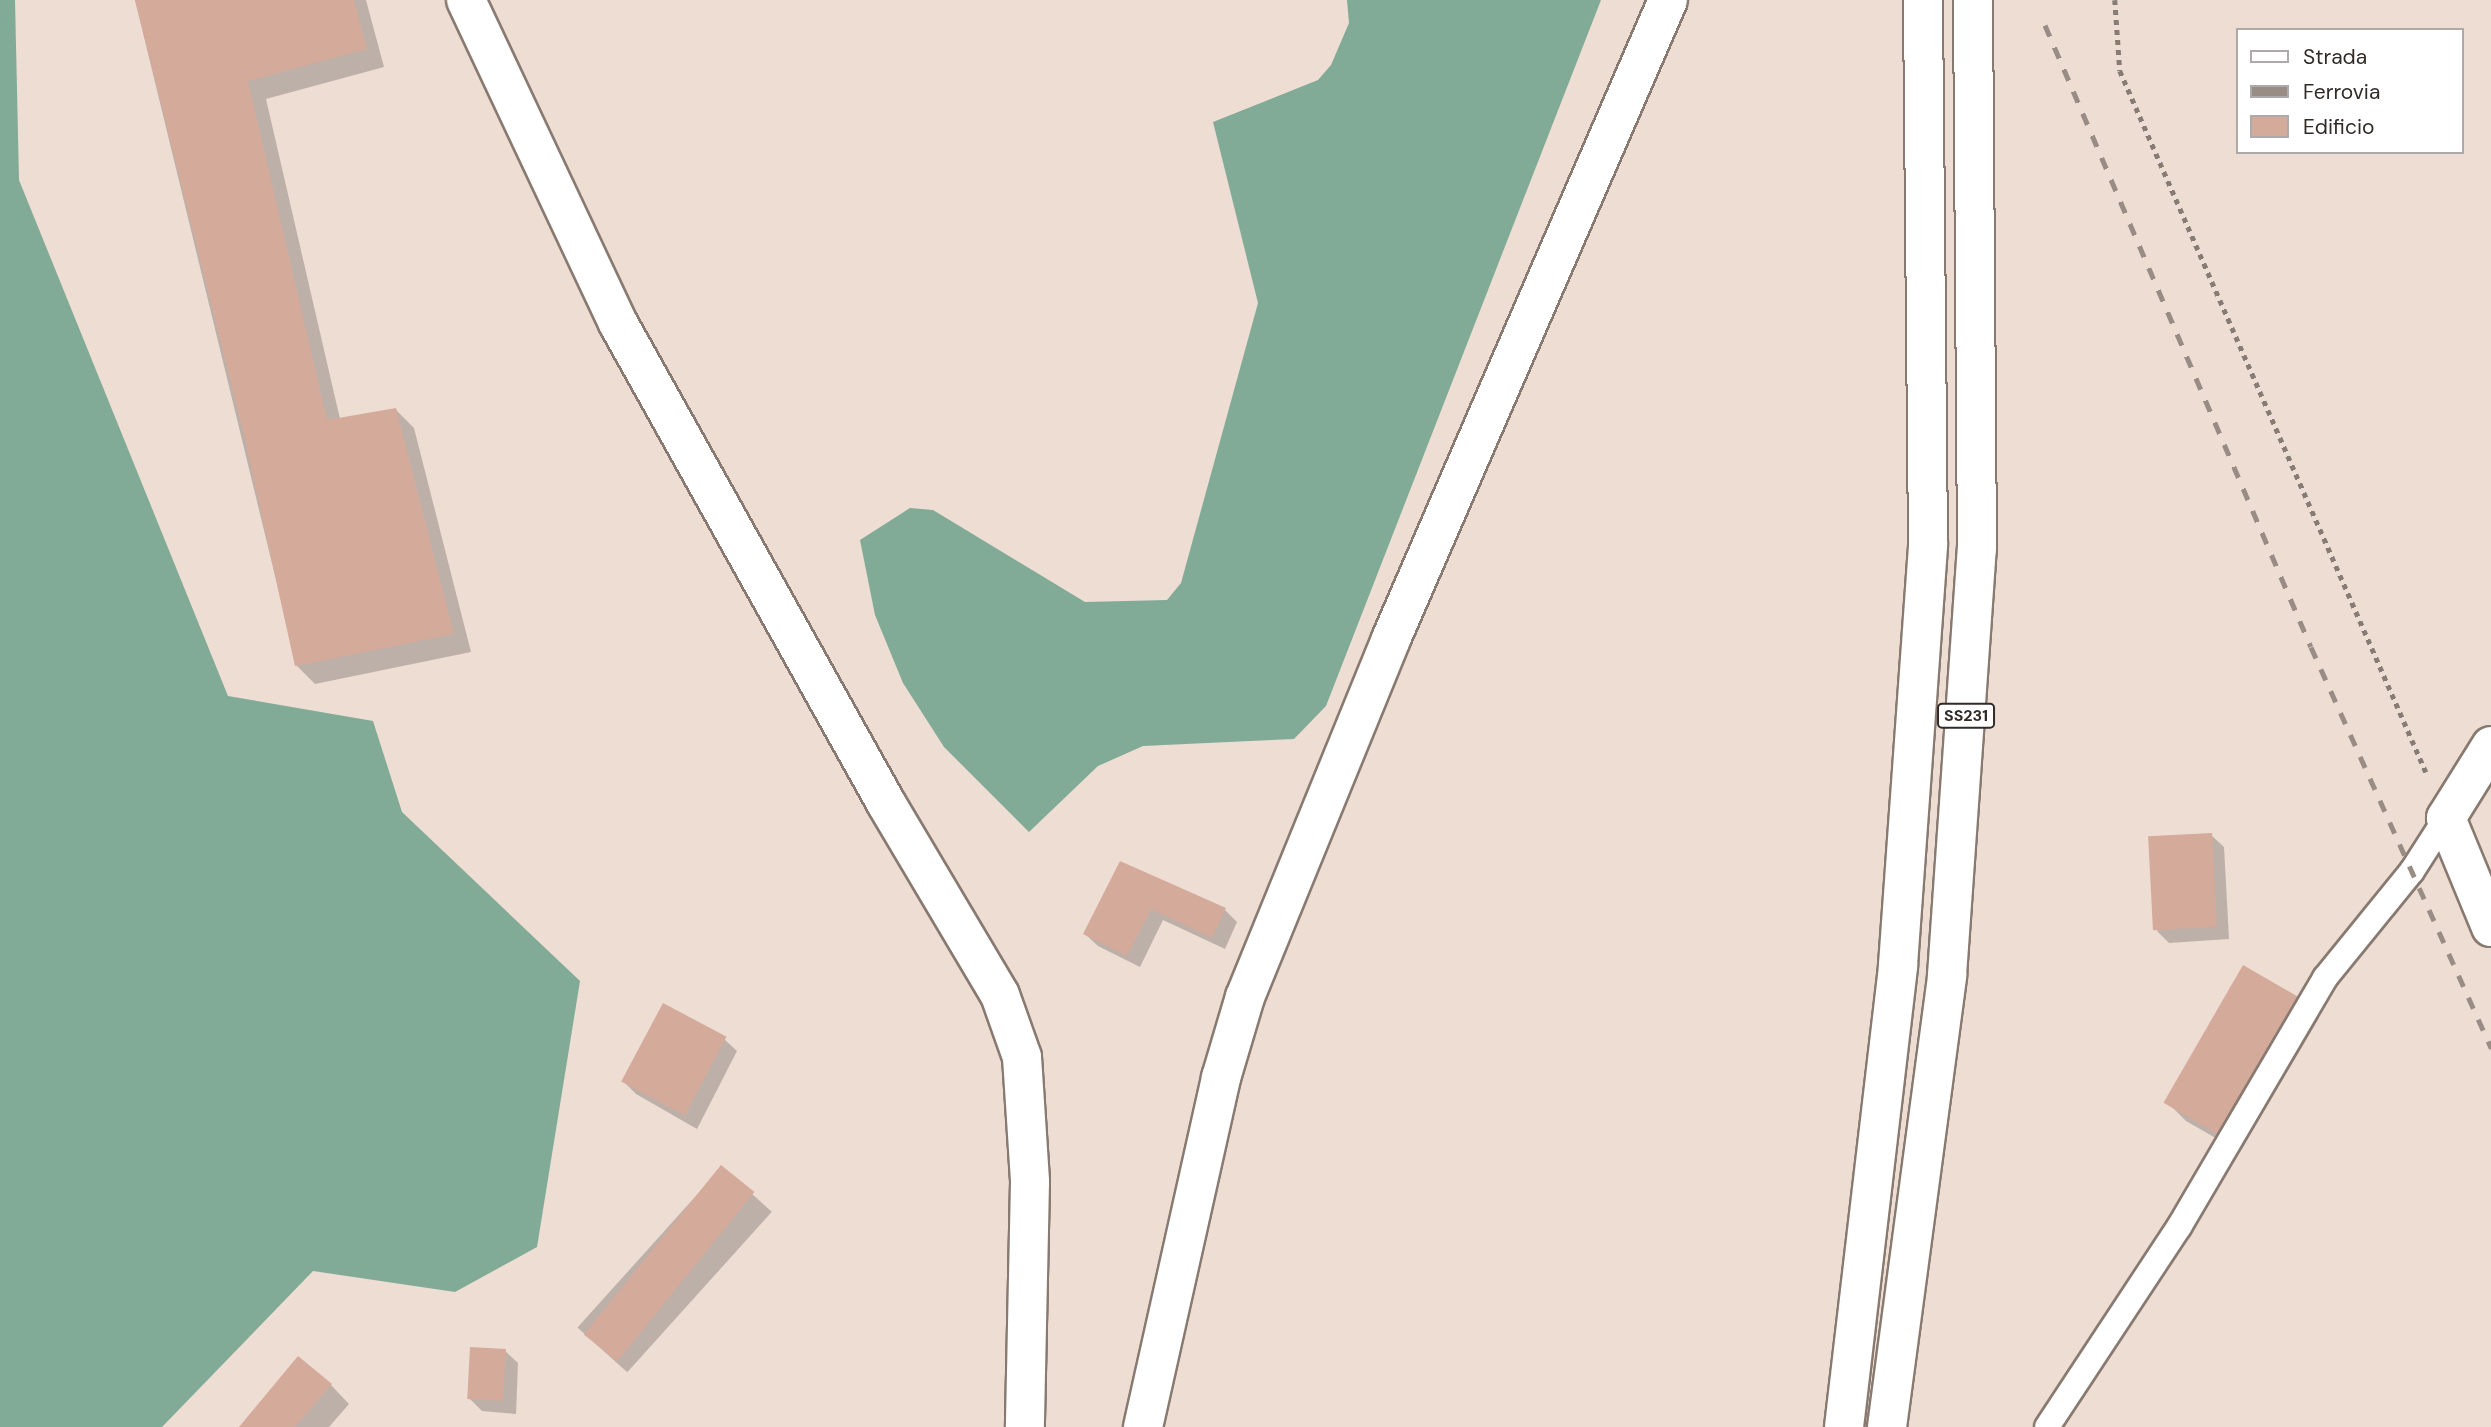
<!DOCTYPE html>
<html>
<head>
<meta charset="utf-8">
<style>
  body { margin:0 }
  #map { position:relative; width:2491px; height:1427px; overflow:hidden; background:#edddd2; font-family:"DM Sans",sans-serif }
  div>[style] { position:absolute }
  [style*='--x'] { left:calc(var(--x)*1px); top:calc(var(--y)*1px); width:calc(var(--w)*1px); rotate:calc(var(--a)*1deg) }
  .forest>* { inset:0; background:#81ab97 }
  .shadow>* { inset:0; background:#0003; transform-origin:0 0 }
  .building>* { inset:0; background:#d4aa9b; transform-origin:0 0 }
  .path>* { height:4.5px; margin-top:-2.25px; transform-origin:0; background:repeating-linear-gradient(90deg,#867c74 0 5px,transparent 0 10px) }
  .roads { filter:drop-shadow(2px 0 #887a70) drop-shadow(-2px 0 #887a70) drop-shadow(0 2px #887a70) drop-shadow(0 -2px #887a70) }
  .lane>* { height:24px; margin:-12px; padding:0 12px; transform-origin:12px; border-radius:12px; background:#fff }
  .street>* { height:38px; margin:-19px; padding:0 19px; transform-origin:19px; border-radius:19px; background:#fff }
  .secondary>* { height:38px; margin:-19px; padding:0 19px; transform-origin:19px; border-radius:19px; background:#fff }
  .highway>* { height:38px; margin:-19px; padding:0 19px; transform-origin:19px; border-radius:19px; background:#fff }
  .rail>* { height:5px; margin-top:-2.5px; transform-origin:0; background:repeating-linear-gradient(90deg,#988c84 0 12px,transparent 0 24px) }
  span { translate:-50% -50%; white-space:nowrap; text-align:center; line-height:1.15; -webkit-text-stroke:5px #fff; paint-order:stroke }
  .shield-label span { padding:2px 5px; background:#fff; border:2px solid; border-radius:5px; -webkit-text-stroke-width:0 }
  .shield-label { font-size:16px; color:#312b27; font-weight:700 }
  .legend { position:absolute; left:2236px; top:28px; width:228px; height:126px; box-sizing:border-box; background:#fff; border:2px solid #adaaa9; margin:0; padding:9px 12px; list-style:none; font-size:21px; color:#312b27 }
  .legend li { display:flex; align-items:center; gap:14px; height:35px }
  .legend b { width:35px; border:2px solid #adaaa9 }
</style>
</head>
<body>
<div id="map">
  <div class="forest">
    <div style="clip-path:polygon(0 0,15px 0,19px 180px,228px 696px,373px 721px,402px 812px,580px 981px,537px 1247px,455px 1292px,313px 1271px,162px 1427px,0 1427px)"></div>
    <div style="clip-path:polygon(1347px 0,1601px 0,1326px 706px,1294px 739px,1143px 746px,1098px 766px,1029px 832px,944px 747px,903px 683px,875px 615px,860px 540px,910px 508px,933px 510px,1085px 602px,1167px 600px,1181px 583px,1258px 303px,1213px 122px,1318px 80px,1331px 65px,1349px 23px)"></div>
  </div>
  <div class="shadow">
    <div style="clip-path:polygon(135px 0,366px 0,384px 67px,266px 99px,340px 419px,396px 410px,414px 428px,471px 652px,315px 684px,297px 666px)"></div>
    <div style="clip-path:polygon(2211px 835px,2224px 847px,2229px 939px,2169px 943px,2157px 931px)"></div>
    <div style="clip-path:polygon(1121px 863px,1225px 910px,1237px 922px,1225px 949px,1163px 920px,1140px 967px,1098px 946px,1085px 934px)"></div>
    <div style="clip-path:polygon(2300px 1000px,2319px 1018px,2240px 1152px,2186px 1121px,2167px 1102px)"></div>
    <div style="clip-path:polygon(724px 1039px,737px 1051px,697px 1129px,636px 1094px,623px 1081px)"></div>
    <div style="left:722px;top:1167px;width:67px;height:216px;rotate:42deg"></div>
    <div style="clip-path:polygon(505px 1351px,518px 1363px,516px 1414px,482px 1411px,470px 1399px)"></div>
    <div style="clip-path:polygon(331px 1385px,349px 1404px,329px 1427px,241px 1427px)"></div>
  </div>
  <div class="building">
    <div style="clip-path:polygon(135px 0,354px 0,367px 49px,248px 81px,327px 420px,396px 408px,454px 634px,295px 666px,244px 435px)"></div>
    <div style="left:2212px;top:833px;width:94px;height:64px;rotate:87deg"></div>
    <div style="clip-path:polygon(1120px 861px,1226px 908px,1212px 938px,1151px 909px,1127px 956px,1083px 934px)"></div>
    <div style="left:2243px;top:965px;width:68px;height:159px;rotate:30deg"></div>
    <div style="left:663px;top:1003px;width:72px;height:89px;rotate:28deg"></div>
    <div style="left:721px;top:1165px;width:43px;height:218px;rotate:39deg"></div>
    <div style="left:470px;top:1347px;width:36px;height:52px;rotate:3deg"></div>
    <div style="clip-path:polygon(298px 1356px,332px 1384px,295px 1427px,239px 1427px)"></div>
  </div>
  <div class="path">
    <div style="--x:2115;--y:0;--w:71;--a:86"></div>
    <div style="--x:2120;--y:71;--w:765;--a:66.42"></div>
  </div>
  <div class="roads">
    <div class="lane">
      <div style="--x:2047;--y:1427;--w:240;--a:-56.6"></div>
      <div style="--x:2179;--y:1227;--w:289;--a:-59.6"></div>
      <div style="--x:2325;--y:978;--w:138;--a:-50.9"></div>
      <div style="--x:2412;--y:871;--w:63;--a:-57.3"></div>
    </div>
    <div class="street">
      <div style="--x:466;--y:0;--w:357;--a:64.8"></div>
      <div style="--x:618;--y:323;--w:550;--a:60.82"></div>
      <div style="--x:886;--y:803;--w:223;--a:59.3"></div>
      <div style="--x:1000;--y:995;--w:66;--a:70.5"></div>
      <div style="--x:1022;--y:1057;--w:125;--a:86.3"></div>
      <div style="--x:1030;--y:1182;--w:245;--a:91.2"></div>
      <div style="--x:2491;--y:746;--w:85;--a:122"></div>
      <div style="--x:2446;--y:818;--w:118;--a:67.6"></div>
    </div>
    <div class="secondary">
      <div style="--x:1143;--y:1427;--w:358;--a:-77.4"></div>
      <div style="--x:1221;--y:1078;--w:84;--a:-73.5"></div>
      <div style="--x:1245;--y:997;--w:387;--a:-67.8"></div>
      <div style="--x:1391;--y:639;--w:696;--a:-66.56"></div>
    </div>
    <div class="highway">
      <div style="--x:1844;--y:1427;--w:465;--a:-83.3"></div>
      <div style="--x:1898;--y:965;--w:421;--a:-85.9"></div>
      <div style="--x:1928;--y:545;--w:545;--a:-90.53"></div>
      <div style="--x:1887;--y:1427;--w:456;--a:-82.4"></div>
      <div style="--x:1947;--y:975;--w:427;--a:-86"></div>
      <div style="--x:1977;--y:549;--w:549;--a:-90.42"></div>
    </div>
  </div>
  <div class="rail">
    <div style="--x:2045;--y:25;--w:676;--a:66.85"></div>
    <div style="--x:2311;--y:647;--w:440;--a:65.8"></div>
  </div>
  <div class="shield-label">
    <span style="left:1966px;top:716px">SS231</span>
  </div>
  <ul class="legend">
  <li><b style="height:9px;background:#fff"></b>Strada</li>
  <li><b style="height:9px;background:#988c84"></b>Ferrovia</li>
  <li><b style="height:19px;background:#d4aa9b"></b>Edificio</li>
  </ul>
</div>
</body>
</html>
